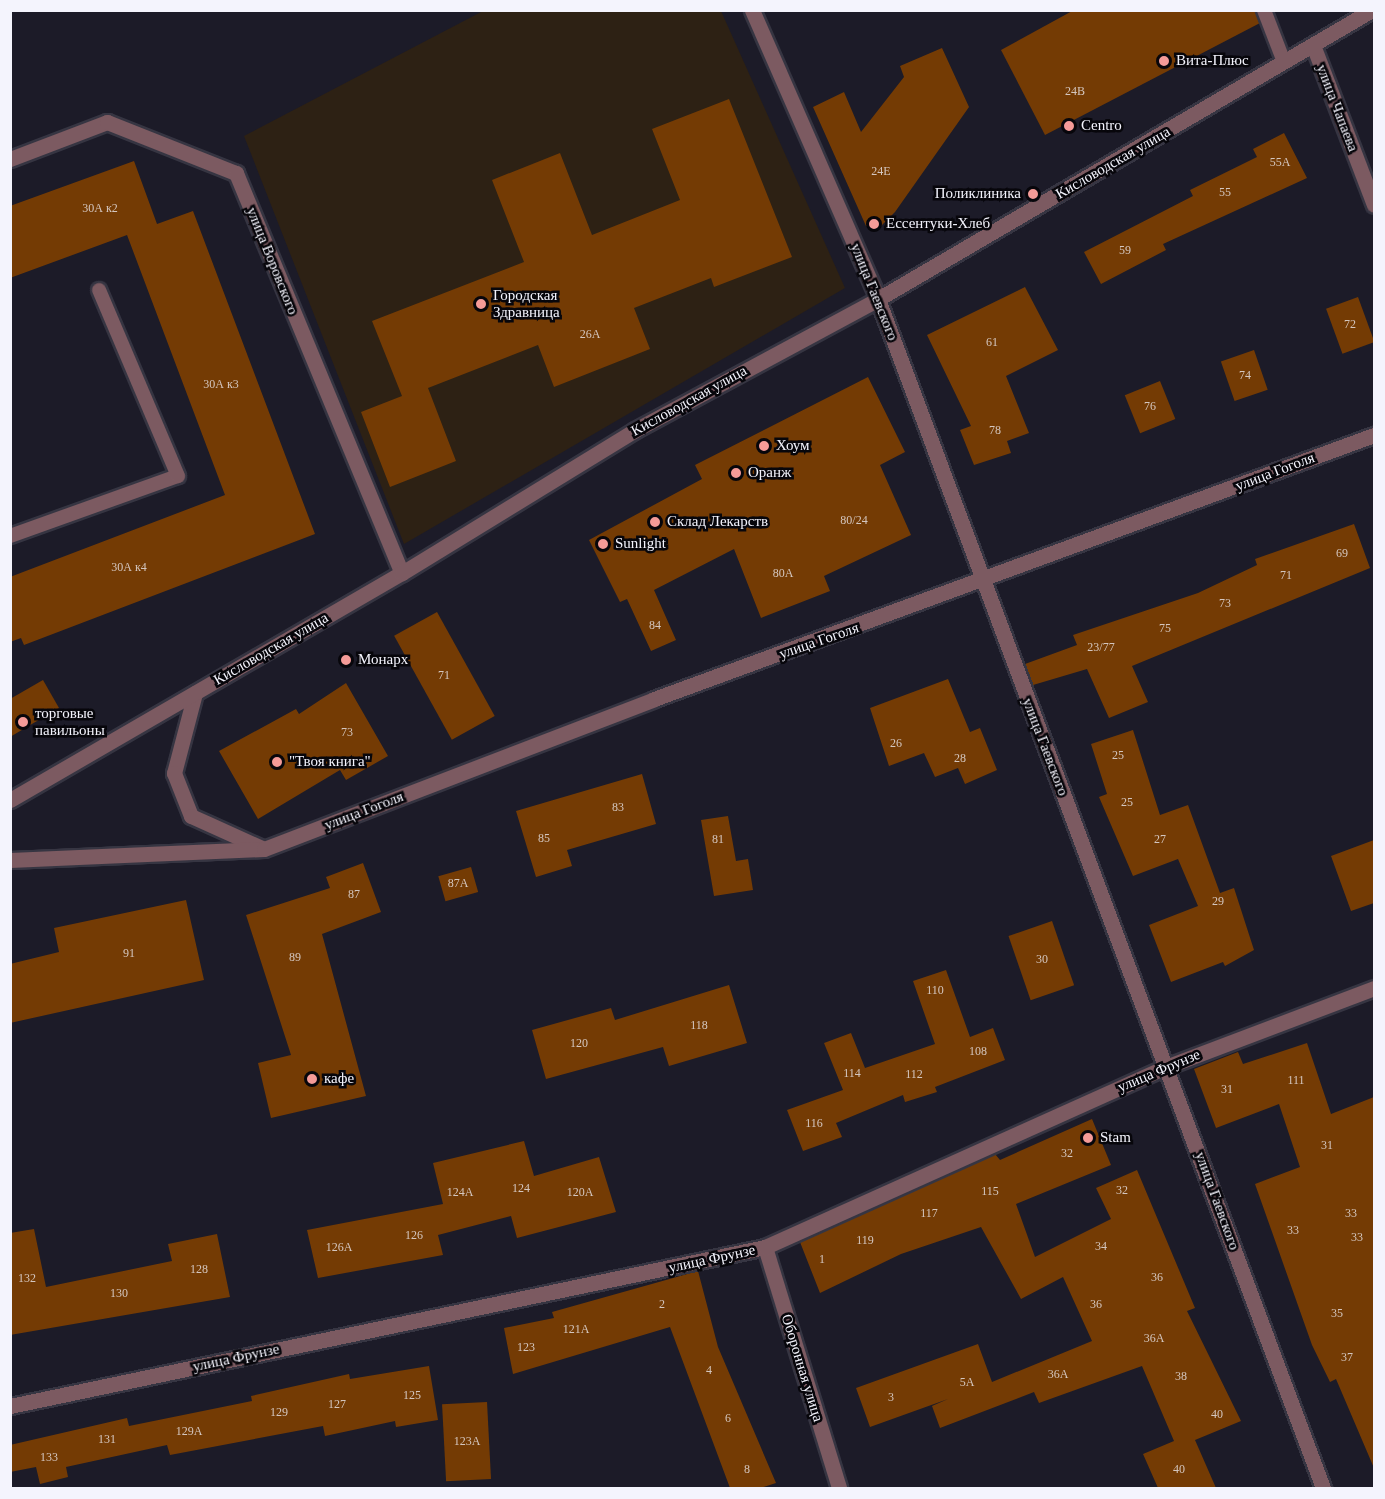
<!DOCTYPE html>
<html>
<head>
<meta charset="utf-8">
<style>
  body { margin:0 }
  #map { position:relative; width:1385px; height:1499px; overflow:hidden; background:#1c1b28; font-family:Georgia,serif }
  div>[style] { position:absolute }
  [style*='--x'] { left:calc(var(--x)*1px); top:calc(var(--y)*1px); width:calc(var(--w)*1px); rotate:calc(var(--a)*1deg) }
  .medical>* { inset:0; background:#2d2114 }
  .building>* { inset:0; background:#743b04; transform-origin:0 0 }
  .roads { filter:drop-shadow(2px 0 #363542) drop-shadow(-2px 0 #363542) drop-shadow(0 2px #363542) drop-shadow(0 -2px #363542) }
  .service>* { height:14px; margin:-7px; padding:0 7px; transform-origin:7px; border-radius:7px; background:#7c5a61 }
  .minor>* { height:15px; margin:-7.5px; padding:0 7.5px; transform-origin:7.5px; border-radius:7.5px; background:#7c5a61 }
  .tertiary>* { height:15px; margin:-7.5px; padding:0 7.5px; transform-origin:7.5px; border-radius:7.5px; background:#7c5a61 }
  .dots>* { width:16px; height:16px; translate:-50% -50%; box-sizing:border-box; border:3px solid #07060b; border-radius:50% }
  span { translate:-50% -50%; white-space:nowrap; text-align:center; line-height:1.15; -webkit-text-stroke:5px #07060b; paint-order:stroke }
  .number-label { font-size:12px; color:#d4c6bf }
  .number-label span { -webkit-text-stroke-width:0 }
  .poi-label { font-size:15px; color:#f4f4fd }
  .left { translate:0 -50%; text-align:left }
  .right { translate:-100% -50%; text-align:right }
  .street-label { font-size:15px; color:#f4f4fd }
  .frame { position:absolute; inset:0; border:12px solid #f4f4fd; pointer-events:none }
</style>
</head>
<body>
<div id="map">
  <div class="medical">
    <div style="clip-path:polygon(483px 11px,721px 11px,845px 288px,404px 544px,244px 136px)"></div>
  </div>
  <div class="building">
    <div style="clip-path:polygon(1074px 10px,1255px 10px,1260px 23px,1045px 135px,1001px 50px)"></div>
    <div style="clip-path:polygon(942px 48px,969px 107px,895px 212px,878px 229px,866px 226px,813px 107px,844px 92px,861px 132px,904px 77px,900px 66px)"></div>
    <div style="clip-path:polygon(729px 99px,792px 257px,714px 287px,711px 278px,634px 308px,650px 349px,554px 387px,538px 345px,428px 388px,456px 461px,390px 487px,361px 412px,402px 396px,372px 321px,524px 262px,492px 180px,560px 153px,592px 235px,680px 200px,652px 129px)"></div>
    <div style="clip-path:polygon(1284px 133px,1307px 178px,1163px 244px,1166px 250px,1101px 284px,1084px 252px,1193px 196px,1190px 190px,1257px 157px,1253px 149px)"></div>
    <div style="clip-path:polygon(134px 161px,157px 224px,193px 211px,315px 534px,24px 645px,21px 638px,10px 642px,10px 577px,225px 495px,127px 235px,10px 278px,10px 206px)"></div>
    <div style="clip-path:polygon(1025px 287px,1058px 350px,1006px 376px,1029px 433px,1007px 441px,1011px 453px,974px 465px,960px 430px,971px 426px,927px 335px)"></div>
    <div style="left:1358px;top:297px;width:48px;height:34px;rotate:70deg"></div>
    <div style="left:1254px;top:350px;width:42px;height:35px;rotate:71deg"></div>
    <div style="clip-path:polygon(868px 377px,905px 452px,880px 465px,911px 535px,824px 576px,830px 591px,761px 618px,734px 549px,654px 590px,676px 640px,651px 651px,627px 599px,620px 602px,589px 540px,702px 479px,695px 465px)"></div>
    <div style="left:1160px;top:381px;width:41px;height:38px;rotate:68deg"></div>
    <div style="clip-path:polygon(1354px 524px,1370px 568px,1132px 666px,1148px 702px,1109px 718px,1087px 669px,1033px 685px,1025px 664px,1077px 645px,1073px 635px,1198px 593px,1257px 565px,1255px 559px)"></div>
    <div style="left:437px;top:612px;width:119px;height:49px;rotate:61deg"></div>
    <div style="clip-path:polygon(948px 679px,970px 732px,980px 728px,997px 770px,965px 784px,958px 768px,935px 777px,924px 753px,889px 766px,870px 708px)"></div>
    <div style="clip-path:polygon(43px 680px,59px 708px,10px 737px,10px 699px)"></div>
    <div style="clip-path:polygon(346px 683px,388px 756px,346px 780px,340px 770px,258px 819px,219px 751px,296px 709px,299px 714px)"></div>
    <div style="clip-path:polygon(1133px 730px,1160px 815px,1188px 805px,1220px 893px,1234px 888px,1254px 950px,1225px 966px,1223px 962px,1171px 982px,1149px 925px,1198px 906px,1178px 859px,1133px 876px,1099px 797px,1107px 794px,1091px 744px)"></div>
    <div style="clip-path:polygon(642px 774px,656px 824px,567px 850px,572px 866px,536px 877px,516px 811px)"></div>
    <div style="clip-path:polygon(728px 816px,736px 861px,748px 859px,753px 890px,714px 896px,701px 820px)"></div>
    <div style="clip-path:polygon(1374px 840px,1374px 903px,1351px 911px,1331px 856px)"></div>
    <div style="clip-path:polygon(363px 863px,381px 912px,322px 934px,366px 1096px,271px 1118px,258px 1063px,291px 1055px,246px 915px,330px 888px,326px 877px)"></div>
    <div style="left:471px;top:867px;width:26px;height:34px;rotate:74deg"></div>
    <div style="clip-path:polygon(186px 900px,204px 980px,10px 1023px,10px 964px,59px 952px,54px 928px)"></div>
    <div style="left:1052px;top:921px;width:68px;height:46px;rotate:71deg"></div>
    <div style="clip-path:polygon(946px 970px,970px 1037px,993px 1028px,1005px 1060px,935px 1087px,937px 1092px,905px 1102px,903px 1095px,836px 1123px,842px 1137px,803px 1151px,787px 1110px,843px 1090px,824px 1043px,851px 1033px,865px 1068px,935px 1044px,913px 981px)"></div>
    <div style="clip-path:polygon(729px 985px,747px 1043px,669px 1066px,663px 1047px,546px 1079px,532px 1030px,611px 1008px,615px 1020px)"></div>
    <div style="clip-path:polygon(1307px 1043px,1331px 1114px,1374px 1097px,1374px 1468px,1336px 1379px,1330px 1382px,1312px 1345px,1255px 1184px,1300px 1167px,1279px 1104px,1216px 1128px,1194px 1069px,1238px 1052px,1243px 1064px)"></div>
    <div style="clip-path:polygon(1092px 1119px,1111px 1165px,1016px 1204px,1035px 1257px,1111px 1219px,1096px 1188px,1137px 1170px,1195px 1308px,1187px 1311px,1241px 1421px,1195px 1440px,1216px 1488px,1158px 1488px,1143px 1454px,1174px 1441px,1142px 1366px,1039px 1403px,1034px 1392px,940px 1428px,932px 1406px,948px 1399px,870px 1427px,856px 1388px,978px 1344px,992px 1382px,1092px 1341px,1063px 1277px,1021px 1299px,981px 1227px,901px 1254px,820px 1293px,800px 1242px,995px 1154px,1000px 1160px)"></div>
    <div style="clip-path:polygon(524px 1141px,534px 1176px,599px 1157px,616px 1212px,517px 1238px,511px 1216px,438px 1235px,443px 1255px,318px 1278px,307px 1230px,443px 1204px,433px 1163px)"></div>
    <div style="clip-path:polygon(34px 1229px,46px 1287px,172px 1261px,168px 1244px,217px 1234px,230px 1297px,10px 1335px,10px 1233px)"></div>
    <div style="clip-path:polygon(698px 1271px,718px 1347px,776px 1483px,760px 1488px,730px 1488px,670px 1327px,513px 1374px,504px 1328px,554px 1318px,552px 1312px)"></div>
    <div style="clip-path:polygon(429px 1366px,438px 1420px,396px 1427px,395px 1421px,325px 1436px,323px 1426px,170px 1455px,167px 1445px,66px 1467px,68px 1477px,40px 1484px,36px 1467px,10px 1472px,10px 1445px,127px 1418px,129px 1426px,252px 1401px,251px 1396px,349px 1374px,350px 1379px)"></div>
    <div style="left:487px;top:1402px;width:77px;height:45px;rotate:87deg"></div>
  </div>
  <div class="roads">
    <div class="service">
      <div style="--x:1264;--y:10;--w:56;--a:69"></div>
      <div style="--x:10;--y:536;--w:178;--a:-19.7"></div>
      <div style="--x:178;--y:476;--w:202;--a:-113"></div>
    </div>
    <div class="minor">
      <div style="--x:752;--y:10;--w:315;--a:66.4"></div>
      <div style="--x:878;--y:299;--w:1270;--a:69.48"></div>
      <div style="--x:1313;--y:45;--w:171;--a:69.1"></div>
      <div style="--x:10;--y:159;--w:104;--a:-20.9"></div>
      <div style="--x:107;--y:122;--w:139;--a:21.6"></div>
      <div style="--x:236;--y:173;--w:433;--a:67.5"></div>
      <div style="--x:765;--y:1247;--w:252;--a:72.9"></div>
      <div style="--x:10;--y:1406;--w:772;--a:-11.89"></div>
      <div style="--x:765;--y:1247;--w:442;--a:-24.2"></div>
      <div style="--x:1168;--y:1066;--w:220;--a:-20.7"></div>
    </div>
    <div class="tertiary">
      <div style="--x:195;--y:693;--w:83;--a:104.7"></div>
      <div style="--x:174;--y:773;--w:46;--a:68.4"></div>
      <div style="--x:191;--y:816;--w:78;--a:24.3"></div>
      <div style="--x:10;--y:800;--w:453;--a:-30.1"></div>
      <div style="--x:402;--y:573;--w:273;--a:-31.5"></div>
      <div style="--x:635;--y:430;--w:276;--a:-28.3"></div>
      <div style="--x:878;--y:299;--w:572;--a:-30.33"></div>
      <div style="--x:10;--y:860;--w:254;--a:-2.5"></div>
      <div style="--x:264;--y:849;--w:418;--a:-21"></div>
      <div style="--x:654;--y:699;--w:767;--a:-20.14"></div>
    </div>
  </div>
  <div class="dots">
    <div style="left:1164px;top:61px;background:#f59b98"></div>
    <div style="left:1069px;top:126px;background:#f59b98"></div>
    <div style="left:1033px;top:194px;background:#f59b98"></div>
    <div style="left:874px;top:224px;background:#f59b98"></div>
    <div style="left:481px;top:304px;background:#f59b98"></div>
    <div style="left:764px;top:446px;background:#f59b98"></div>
    <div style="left:736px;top:473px;background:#f59b98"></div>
    <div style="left:655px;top:522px;background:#f59b98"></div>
    <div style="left:603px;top:544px;background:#f59b98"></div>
    <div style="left:346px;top:660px;background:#f59b98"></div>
    <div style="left:23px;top:722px;background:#f59b98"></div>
    <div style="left:277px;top:762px;background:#f59b98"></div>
    <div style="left:312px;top:1079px;background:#f59b98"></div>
    <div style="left:1088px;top:1138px;background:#f59b98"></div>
  </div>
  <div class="number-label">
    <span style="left:1075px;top:92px">24В</span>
    <span style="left:1280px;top:163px">55А</span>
    <span style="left:881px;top:172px">24Е</span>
    <span style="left:1225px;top:193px">55</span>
    <span style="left:100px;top:209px">30А к2</span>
    <span style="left:1125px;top:251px">59</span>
    <span style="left:1350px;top:325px">72</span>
    <span style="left:590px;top:335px">26А</span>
    <span style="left:992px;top:343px">61</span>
    <span style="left:1245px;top:376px">74</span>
    <span style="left:221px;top:385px">30А к3</span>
    <span style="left:1150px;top:407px">76</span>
    <span style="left:995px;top:431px">78</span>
    <span style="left:854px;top:521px">80/24</span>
    <span style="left:1342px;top:554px">69</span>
    <span style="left:129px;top:568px">30А к4</span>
    <span style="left:783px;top:574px">80А</span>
    <span style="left:1286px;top:576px">71</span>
    <span style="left:1225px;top:604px">73</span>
    <span style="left:655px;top:626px">84</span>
    <span style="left:1165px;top:629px">75</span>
    <span style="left:1101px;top:648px">23/77</span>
    <span style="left:444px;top:676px">71</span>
    <span style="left:347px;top:733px">73</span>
    <span style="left:896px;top:744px">26</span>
    <span style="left:1118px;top:756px">25</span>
    <span style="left:960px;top:759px">28</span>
    <span style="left:1127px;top:803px">25</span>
    <span style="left:618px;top:808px">83</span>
    <span style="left:544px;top:839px">85</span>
    <span style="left:718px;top:840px">81</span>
    <span style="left:1160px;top:840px">27</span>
    <span style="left:458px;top:884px">87А</span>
    <span style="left:354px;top:895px">87</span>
    <span style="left:1218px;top:902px">29</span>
    <span style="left:129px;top:954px">91</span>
    <span style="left:295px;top:958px">89</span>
    <span style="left:1042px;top:960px">30</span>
    <span style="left:935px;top:991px">110</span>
    <span style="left:699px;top:1026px">118</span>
    <span style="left:579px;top:1044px">120</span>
    <span style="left:978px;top:1052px">108</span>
    <span style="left:852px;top:1074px">114</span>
    <span style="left:914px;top:1075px">112</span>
    <span style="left:1296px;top:1081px">111</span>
    <span style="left:1227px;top:1090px">31</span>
    <span style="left:814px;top:1124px">116</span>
    <span style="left:1327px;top:1146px">31</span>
    <span style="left:1067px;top:1154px">32</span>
    <span style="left:521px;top:1189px">124</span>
    <span style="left:1122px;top:1191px">32</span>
    <span style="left:990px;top:1192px">115</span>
    <span style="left:460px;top:1193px">124А</span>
    <span style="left:580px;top:1193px">120А</span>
    <span style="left:929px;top:1214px">117</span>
    <span style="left:1351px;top:1214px">33</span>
    <span style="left:1293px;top:1231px">33</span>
    <span style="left:414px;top:1236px">126</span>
    <span style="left:1357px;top:1238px">33</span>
    <span style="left:865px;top:1241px">119</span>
    <span style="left:1101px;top:1247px">34</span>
    <span style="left:339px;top:1248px">126А</span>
    <span style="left:822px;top:1260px">1</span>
    <span style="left:199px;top:1270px">128</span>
    <span style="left:1157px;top:1278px">36</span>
    <span style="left:27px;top:1279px">132</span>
    <span style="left:119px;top:1294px">130</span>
    <span style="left:662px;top:1305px">2</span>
    <span style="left:1096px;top:1305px">36</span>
    <span style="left:1337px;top:1314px">35</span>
    <span style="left:576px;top:1330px">121А</span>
    <span style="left:1154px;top:1339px">36А</span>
    <span style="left:526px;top:1348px">123</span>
    <span style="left:1347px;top:1358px">37</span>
    <span style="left:709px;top:1371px">4</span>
    <span style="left:1058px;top:1375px">36А</span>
    <span style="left:1181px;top:1377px">38</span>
    <span style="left:967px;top:1383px">5А</span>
    <span style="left:412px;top:1396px">125</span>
    <span style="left:891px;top:1398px">3</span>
    <span style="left:337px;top:1405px">127</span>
    <span style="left:279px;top:1413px">129</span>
    <span style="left:1217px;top:1415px">40</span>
    <span style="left:728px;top:1419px">6</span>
    <span style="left:189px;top:1432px">129А</span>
    <span style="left:107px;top:1440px">131</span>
    <span style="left:467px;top:1442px">123А</span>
    <span style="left:49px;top:1458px">133</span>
    <span style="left:747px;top:1470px">8</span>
    <span style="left:1179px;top:1470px">40</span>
  </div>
  <div class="poi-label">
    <span class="left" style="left:1176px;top:61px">Вита-Плюс</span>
    <span class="left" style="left:1081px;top:126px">Centro</span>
    <span class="right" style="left:1021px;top:194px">Поликлиника</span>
    <span class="left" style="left:886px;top:224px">Ессентуки-Хлеб</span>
    <span class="left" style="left:493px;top:304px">Городская<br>Здравница</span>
    <span class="left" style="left:776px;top:446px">Хоум</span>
    <span class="left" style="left:748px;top:473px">Оранж</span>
    <span class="left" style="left:667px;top:522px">Склад Лекарств</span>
    <span class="left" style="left:615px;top:544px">Sunlight</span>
    <span class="left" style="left:358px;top:660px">Монарх</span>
    <span class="left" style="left:35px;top:722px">торговые<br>павильоны</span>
    <span class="left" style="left:289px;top:762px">"Твоя книга"</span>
    <span class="left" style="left:324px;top:1079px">кафе</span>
    <span class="left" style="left:1100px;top:1138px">Stam</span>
  </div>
  <div class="street-label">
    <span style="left:1337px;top:108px;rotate:69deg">улица Чапаева</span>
    <span style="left:1113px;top:163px;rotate:-30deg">Кисловодская улица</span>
    <span style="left:272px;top:261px;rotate:68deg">улица Воровского</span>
    <span style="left:874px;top:292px;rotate:68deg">улица Гаевского</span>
    <span style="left:689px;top:401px;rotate:-29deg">Кисловодская улица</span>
    <span style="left:1275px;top:472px;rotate:-21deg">улица Гоголя</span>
    <span style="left:819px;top:641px;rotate:-19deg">улица Гоголя</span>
    <span style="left:271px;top:649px;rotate:-30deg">Кисловодская улица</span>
    <span style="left:1045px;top:747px;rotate:69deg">улица Гаевского</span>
    <span style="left:364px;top:811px;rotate:-21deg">улица Гоголя</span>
    <span style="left:1159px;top:1071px;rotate:-23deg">улица Фрунзе</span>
    <span style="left:1217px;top:1201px;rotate:70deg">улица Гаевского</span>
    <span style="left:712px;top:1259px;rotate:-12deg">улица Фрунзе</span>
    <span style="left:236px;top:1358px;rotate:-12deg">улица Фрунзе</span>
    <span style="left:802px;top:1368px;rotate:73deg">Оборонная улица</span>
  </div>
  <div class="frame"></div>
</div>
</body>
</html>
